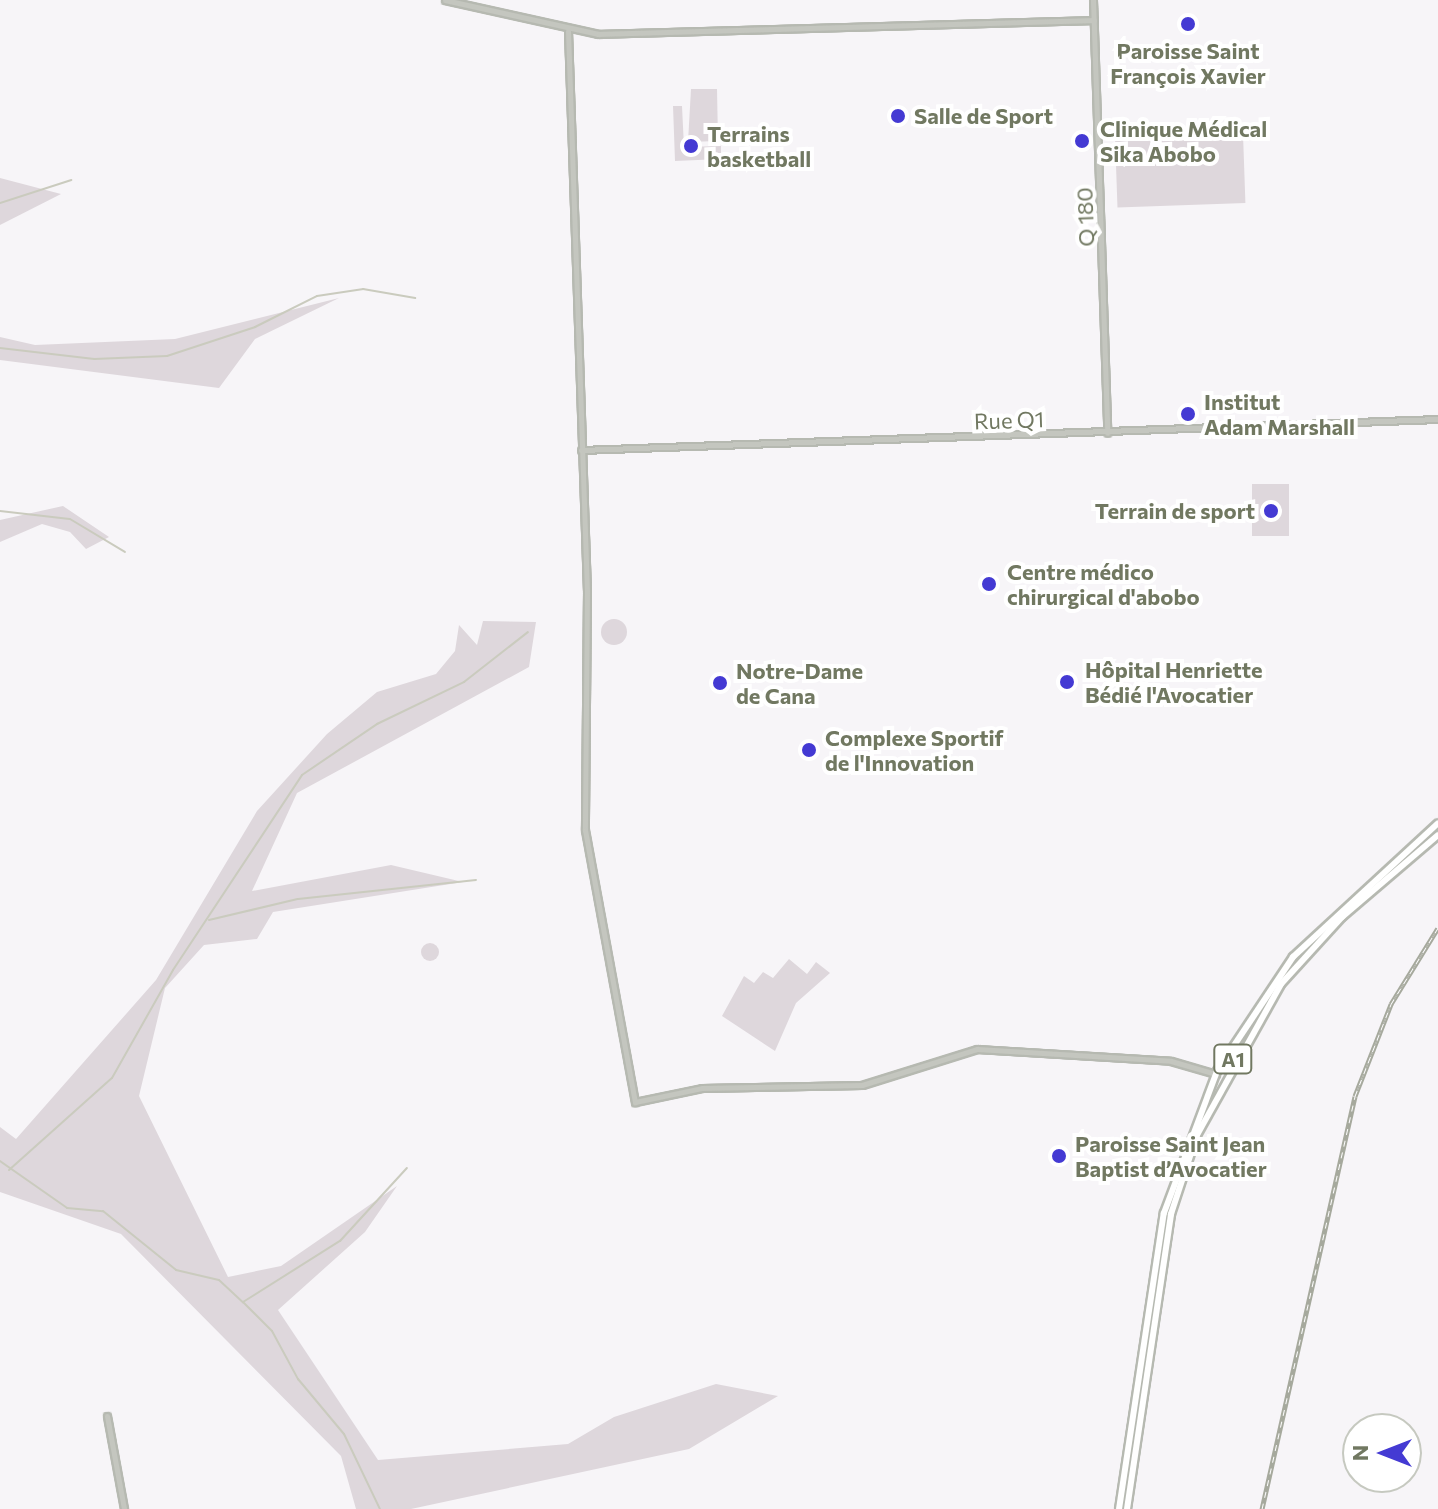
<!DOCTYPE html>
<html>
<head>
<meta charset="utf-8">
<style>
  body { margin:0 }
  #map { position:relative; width:1438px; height:1509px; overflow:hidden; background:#f7f5f8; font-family:Commissioner,sans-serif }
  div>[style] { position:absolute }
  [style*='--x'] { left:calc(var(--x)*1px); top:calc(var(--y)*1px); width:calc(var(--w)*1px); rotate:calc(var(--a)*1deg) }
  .green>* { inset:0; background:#ded7dc; transform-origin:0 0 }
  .round { border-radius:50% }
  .stream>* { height:2px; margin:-1px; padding:0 1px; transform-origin:1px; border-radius:1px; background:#cacbbe }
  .roads { filter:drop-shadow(2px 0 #b6b9b1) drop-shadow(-2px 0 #b6b9b1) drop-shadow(0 2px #b6b9b1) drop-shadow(0 -2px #b6b9b1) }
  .minor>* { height:5px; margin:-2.5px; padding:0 2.5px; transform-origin:2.5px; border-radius:2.5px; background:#c4c6bf }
  .major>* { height:6px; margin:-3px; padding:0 3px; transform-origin:3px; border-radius:3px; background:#fff }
  .rail>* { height:5px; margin-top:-2.5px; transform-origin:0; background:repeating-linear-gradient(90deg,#fff 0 6px,#a6a99d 0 12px); box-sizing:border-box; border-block:2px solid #a6a99d }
  .dots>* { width:22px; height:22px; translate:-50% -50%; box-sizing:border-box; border:4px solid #fff; border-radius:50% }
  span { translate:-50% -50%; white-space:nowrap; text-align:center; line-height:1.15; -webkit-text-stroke:8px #fff; paint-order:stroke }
  .shield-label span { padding:2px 6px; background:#fff; border:2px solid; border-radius:6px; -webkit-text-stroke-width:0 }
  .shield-label { font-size:20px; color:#717861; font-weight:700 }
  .poi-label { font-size:22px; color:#717861; font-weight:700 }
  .left { translate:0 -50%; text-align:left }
  .right { translate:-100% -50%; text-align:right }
  .street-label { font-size:22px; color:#717861 }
  .north { position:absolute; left:1342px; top:1413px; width:80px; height:80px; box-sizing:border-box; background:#fff; border:2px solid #c6c9c0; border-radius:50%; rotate:270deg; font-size:22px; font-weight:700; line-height:32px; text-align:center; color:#717861 }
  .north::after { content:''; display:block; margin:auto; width:28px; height:36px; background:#443ad3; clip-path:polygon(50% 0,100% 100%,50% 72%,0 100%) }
</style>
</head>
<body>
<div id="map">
  <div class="green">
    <div style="clip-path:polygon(691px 89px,717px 89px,718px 141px,688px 142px)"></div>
    <div style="clip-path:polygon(673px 106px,682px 106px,684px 147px,721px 146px,721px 159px,675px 161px)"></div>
    <div style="left:1243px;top:134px;width:69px;height:128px;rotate:88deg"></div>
    <div style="clip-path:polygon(0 178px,61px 194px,0 225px)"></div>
    <div style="clip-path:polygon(339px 298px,255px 339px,219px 388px,0 360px,0 337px,35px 345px,175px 339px)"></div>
    <div style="left:1289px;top:484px;width:52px;height:37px;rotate:90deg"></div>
    <div style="clip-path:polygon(63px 506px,109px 537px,86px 549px,70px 532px,42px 524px,0 542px,0 520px)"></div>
    <div class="round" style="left:601px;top:619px;width:26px;height:26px"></div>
    <div style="clip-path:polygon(483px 621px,536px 622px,529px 667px,297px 793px,252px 891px,391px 865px,463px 882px,273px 912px,257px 939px,204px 945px,165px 988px,139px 1096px,228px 1277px,281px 1266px,397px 1186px,365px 1232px,278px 1310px,378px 1460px,568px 1444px,614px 1417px,716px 1384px,778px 1396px,689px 1449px,411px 1509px,356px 1509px,341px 1456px,121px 1234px,0 1192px,0 1127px,16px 1139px,156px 980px,257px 811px,327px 734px,377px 692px,436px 674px,455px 651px,459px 625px,477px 645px)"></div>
    <div class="round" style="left:421px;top:943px;width:18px;height:18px"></div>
    <div style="clip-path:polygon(789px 959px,807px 974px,816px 962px,830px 973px,796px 1003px,775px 1051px,722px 1016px,744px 976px,754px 983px,763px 972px,773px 978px)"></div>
  </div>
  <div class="stream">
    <div style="--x:0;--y:203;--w:75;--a:-17.9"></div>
    <div style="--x:0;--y:348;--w:95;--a:6.7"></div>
    <div style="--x:94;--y:359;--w:73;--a:-2.4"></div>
    <div style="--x:167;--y:356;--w:93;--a:-18.2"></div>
    <div style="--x:255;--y:327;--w:69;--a:-26.6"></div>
    <div style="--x:317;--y:296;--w:47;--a:-8.7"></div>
    <div style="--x:363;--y:289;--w:53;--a:9.8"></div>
    <div style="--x:0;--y:511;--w:70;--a:6.5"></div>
    <div style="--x:70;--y:519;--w:64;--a:31"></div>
    <div style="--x:209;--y:920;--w:91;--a:-13.3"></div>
    <div style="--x:298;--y:899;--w:179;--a:-6.1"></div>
    <div style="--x:0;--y:1161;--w:82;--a:35"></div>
    <div style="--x:67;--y:1208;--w:36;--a:5"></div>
    <div style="--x:103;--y:1211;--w:94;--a:38.9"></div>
    <div style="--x:176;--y:1270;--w:44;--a:13.1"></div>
    <div style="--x:219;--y:1280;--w:33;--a:43"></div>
    <div style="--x:243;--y:1302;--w:41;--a:45"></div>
    <div style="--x:272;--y:1331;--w:55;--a:61.6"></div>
    <div style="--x:298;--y:1379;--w:72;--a:50.1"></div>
    <div style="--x:344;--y:1434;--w:83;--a:64.4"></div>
    <div style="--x:9;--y:1170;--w:138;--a:-41.8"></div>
    <div style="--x:112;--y:1078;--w:124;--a:-60.5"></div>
    <div style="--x:173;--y:970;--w:234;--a:-56.5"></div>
    <div style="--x:302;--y:775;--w:91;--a:-34.2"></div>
    <div style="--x:377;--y:724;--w:97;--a:-25.8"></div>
    <div style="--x:464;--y:682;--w:81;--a:-38"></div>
    <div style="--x:243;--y:1302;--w:115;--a:-32.2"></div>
    <div style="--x:340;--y:1241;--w:99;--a:-47.5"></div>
  </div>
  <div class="roads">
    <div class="minor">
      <div style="--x:445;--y:0;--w:157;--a:12.5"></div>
      <div style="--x:598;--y:34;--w:496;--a:-1.6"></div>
      <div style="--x:1093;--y:0;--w:433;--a:88.1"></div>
      <div style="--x:568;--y:31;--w:560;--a:88.06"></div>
      <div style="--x:587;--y:591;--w:239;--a:90.5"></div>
      <div style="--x:585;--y:830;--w:277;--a:79.6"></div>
      <div style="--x:635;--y:1102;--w:68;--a:-11.8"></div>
      <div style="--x:702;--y:1088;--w:160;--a:-1.1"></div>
      <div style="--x:862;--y:1085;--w:121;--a:-17.4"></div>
      <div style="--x:977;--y:1049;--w:194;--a:3.5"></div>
      <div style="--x:1171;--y:1061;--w:47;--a:16.1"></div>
      <div style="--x:581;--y:450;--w:858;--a:-2.07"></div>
      <div style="--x:107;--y:1416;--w:95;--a:79.6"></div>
    </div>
    <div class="major">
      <div style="--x:1119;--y:1509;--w:299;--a:-81.4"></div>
      <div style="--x:1164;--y:1213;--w:152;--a:-69.5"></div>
      <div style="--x:1217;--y:1071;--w:137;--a:-56.3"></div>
      <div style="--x:1293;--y:957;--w:197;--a:-42.7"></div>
      <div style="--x:1127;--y:1509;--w:298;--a:-81.5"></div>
      <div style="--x:1171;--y:1214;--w:83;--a:-71.8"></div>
      <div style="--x:1197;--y:1135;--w:173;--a:-60.9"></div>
      <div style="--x:1281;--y:984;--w:91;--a:-47.7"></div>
      <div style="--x:1342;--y:917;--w:126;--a:-40.5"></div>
    </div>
  </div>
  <div class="rail">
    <div style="--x:1262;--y:1509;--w:423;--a:-77.3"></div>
    <div style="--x:1355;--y:1096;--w:99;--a:-68.6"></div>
    <div style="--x:1391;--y:1004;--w:89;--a:-58.3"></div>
  </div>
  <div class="dots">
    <div style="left:1188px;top:24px;background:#443ad3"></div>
    <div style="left:898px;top:116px;background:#443ad3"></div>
    <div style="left:1082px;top:141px;background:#443ad3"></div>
    <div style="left:691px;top:146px;background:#443ad3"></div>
    <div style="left:1188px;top:414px;background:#443ad3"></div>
    <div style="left:1271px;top:511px;background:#443ad3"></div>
    <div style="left:989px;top:584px;background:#443ad3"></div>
    <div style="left:1067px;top:682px;background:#443ad3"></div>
    <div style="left:720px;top:683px;background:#443ad3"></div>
    <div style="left:809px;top:750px;background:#443ad3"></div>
    <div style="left:1059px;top:1156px;background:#443ad3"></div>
  </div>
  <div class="shield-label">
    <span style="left:1233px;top:1059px">A1</span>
  </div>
  <div class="poi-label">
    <span style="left:1188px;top:63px">Paroisse Saint<br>François Xavier</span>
    <span class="left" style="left:914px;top:116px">Salle de Sport</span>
    <span class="left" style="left:1100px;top:141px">Clinique Médical<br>Sika Abobo</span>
    <span class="left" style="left:707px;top:146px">Terrains<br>basketball</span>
    <span class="left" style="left:1204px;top:414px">Institut<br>Adam Marshall</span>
    <span class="right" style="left:1255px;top:511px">Terrain de sport</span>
    <span class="left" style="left:1007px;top:584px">Centre médico<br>chirurgical d'abobo</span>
    <span class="left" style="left:1085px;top:682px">Hôpital Henriette<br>Bédié l'Avocatier</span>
    <span class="left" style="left:736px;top:683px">Notre-Dame<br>de Cana</span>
    <span class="left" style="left:825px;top:750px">Complexe Sportif<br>de l'Innovation</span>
    <span class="left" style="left:1075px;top:1156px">Paroisse Saint Jean<br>Baptist d’Avocatier</span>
  </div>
  <div class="street-label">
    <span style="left:1085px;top:217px;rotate:-92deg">Q 180</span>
    <span style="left:1009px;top:420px;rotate:-2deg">Rue Q1</span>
  </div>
  <div class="north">N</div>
</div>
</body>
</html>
